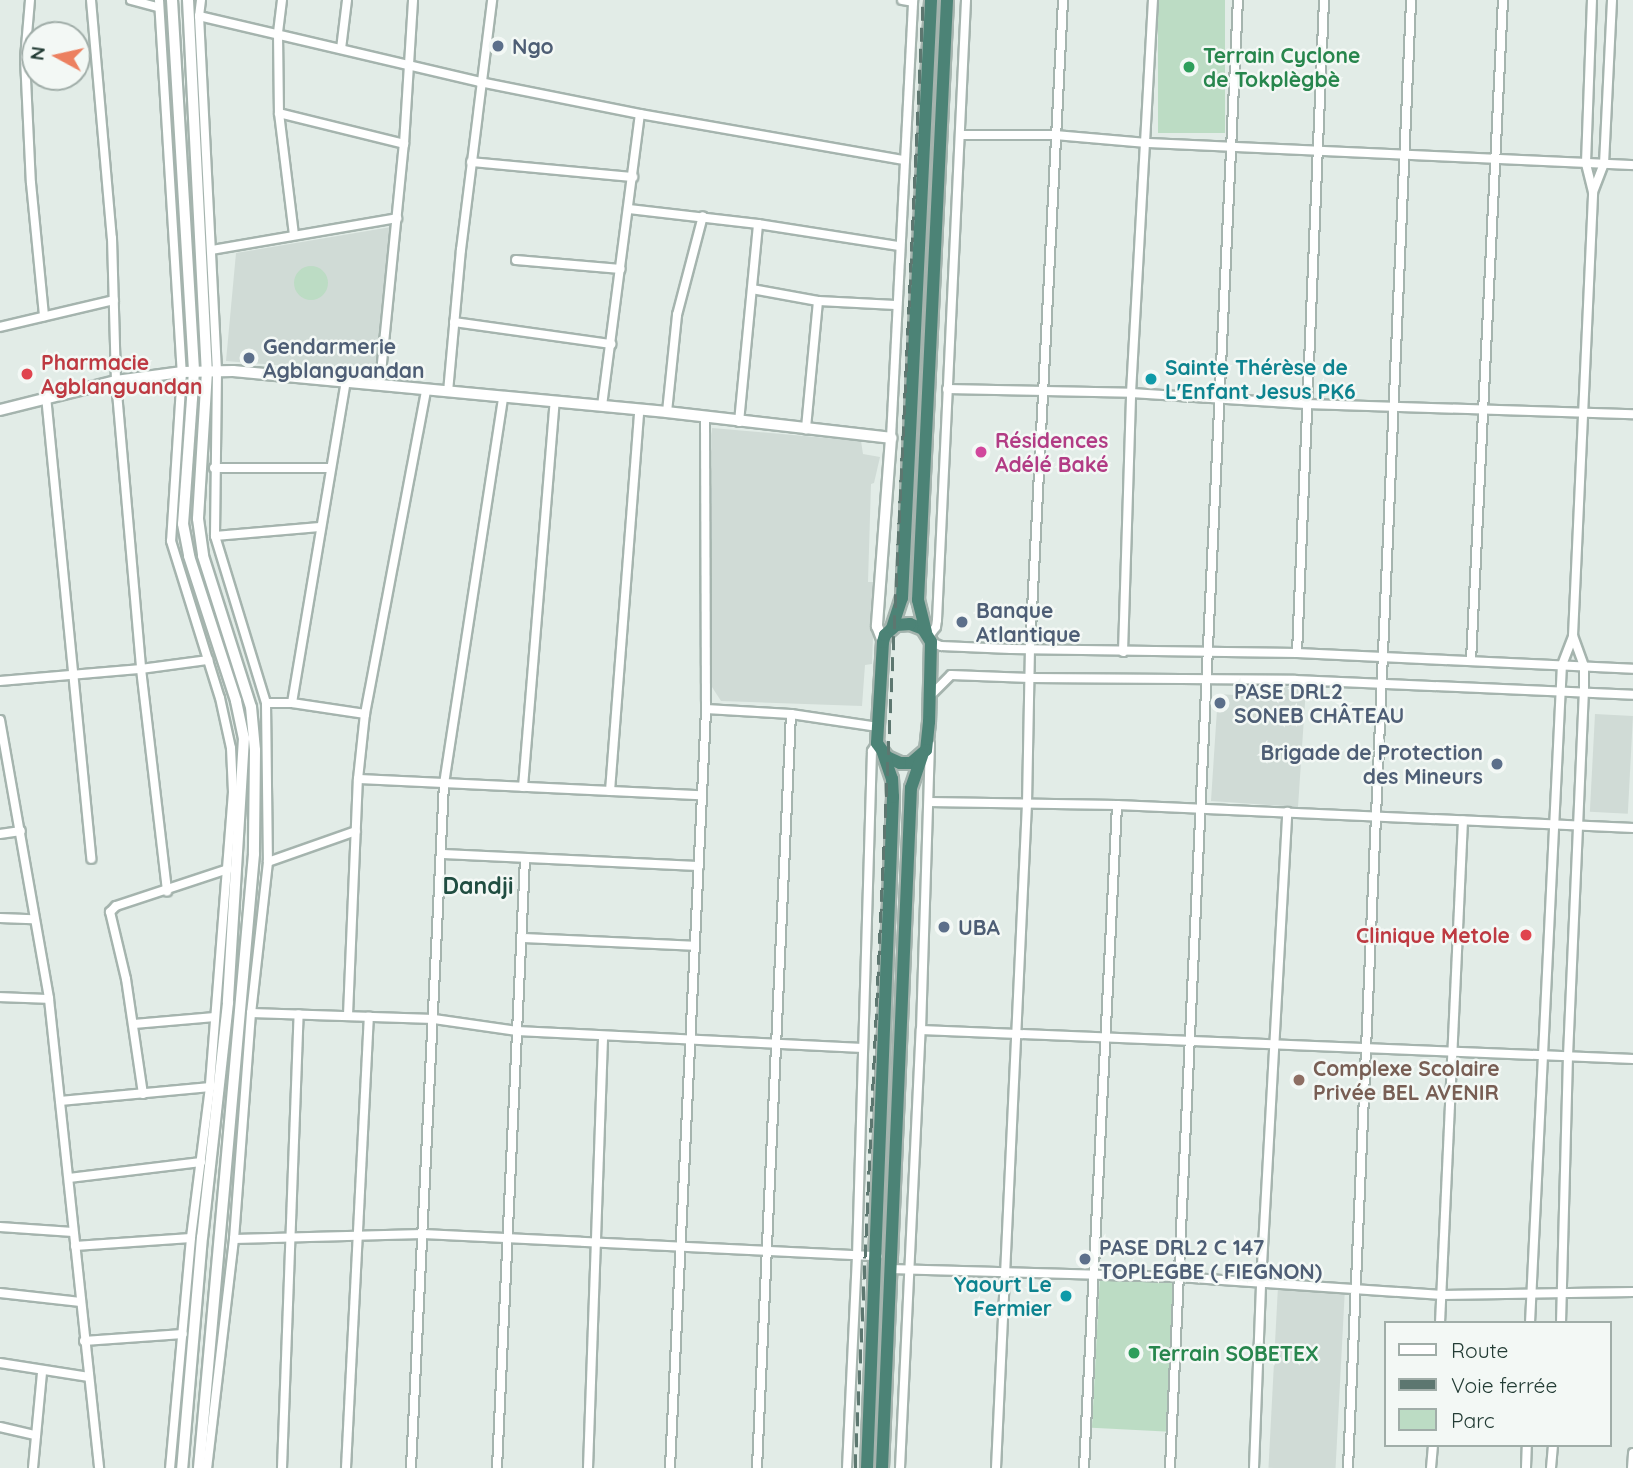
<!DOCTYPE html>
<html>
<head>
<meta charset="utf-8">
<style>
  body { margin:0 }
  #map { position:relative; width:1633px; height:1468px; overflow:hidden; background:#e2ece7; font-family:Quicksand,sans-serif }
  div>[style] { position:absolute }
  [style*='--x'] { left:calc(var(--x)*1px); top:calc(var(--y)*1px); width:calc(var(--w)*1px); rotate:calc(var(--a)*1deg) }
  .built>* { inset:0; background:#d0dbd6; transform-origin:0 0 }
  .green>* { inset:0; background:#bcdcc4; transform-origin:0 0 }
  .round { border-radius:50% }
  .roads { filter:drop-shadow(2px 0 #a5b4ae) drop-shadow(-2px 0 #a5b4ae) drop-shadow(0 2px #a5b4ae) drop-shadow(0 -2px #a5b4ae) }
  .minor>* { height:8px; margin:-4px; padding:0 4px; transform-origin:4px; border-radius:4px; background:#fff }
  .tertiary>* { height:10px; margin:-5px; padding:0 5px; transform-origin:5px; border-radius:5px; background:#fff }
  .trunk>* { height:12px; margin:-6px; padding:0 6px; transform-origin:6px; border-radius:6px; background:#4c8376 }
  .rail>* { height:2.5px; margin-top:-1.25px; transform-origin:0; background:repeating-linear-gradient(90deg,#5d7770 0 14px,transparent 0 21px) }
  .dots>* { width:19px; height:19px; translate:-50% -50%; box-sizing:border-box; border:4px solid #f3f8f5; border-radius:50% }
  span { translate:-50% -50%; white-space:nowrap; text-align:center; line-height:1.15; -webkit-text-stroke:5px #f3f8f5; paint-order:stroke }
  .service-label { font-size:21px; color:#4e5e75; font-weight:700 }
  .left { translate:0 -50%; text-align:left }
  .right { translate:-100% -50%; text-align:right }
  .leisure-label { font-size:21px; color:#27864d; font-weight:700 }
  .health-label { font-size:21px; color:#be3a42; font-weight:700 }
  .culture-label { font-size:21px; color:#0d838f; font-weight:700 }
  .hotel-label { font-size:21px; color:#b23c85; font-weight:700 }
  .education-label { font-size:21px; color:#785e54; font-weight:700 }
  .neighbourhood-label { font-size:23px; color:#204d41; font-weight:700 }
  .legend { position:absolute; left:1384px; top:1321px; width:228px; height:126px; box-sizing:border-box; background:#f3f8f5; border:2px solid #a0ada8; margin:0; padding:9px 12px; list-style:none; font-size:21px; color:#233c35 }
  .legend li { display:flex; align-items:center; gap:14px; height:35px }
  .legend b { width:35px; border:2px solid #a0ada8 }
  .north { position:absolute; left:21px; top:21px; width:70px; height:70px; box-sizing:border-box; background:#f3f8f5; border:2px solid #a0ada8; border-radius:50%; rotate:278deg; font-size:19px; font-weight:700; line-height:28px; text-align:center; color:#233c35 }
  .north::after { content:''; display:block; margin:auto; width:24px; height:32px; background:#ec8060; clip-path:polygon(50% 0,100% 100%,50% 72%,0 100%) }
</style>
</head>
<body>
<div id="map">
  <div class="built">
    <div style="clip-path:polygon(391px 227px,375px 373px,226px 361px,236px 253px)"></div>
    <div style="clip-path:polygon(712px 428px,861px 441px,863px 454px,880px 457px,874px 483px,871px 484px,868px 582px,875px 582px,872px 664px,865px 665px,862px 706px,721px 701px,712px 687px)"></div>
    <div style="clip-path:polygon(1284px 686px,1306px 688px,1298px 807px,1211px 801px,1218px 694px,1283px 698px)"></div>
    <div style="left:1595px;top:714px;width:38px;height:98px;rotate:3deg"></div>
    <div style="left:1278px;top:1286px;width:67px;height:182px;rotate:3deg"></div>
  </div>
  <div class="green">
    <div style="left:1158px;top:0;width:67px;height:133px"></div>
    <div class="round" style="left:294px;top:266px;width:34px;height:34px"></div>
    <div style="left:1100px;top:1274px;width:78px;height:154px;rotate:3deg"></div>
  </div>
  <div class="roads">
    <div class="minor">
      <div style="--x:30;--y:0;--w:58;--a:94.9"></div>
      <div style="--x:25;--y:58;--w:125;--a:87.3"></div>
      <div style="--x:31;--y:183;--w:134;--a:84.4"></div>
      <div style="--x:91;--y:0;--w:239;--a:85"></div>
      <div style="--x:112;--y:238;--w:143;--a:88.4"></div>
      <div style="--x:116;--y:381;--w:289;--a:85"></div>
      <div style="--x:141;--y:669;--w:68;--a:-7.7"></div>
      <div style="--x:131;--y:0;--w:28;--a:15"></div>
      <div style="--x:159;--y:0;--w:373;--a:86.5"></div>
      <div style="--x:182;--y:372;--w:169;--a:93.7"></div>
      <div style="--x:171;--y:541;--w:164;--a:72.7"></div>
      <div style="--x:220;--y:698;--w:51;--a:77.6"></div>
      <div style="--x:231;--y:748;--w:44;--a:87.4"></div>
      <div style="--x:233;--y:792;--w:296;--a:94.5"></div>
      <div style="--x:210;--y:1087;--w:152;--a:97.2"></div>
      <div style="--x:191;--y:1238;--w:231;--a:95.2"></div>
      <div style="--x:201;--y:0;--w:16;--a:97"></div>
      <div style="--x:199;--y:16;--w:355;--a:87.1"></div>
      <div style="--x:217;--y:371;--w:165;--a:90.7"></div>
      <div style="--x:215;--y:536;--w:175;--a:73"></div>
      <div style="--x:266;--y:703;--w:159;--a:89.3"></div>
      <div style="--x:268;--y:862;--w:152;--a:96.4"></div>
      <div style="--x:251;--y:1013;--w:227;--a:94.3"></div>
      <div style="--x:234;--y:1239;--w:231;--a:96.7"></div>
      <div style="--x:282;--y:0;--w:34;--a:97"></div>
      <div style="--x:278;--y:34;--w:79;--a:89.3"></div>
      <div style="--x:279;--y:113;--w:123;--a:83"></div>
      <div style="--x:902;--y:0;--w:11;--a:10"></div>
      <div style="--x:199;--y:16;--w:289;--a:13.2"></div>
      <div style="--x:480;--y:82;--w:163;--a:11.3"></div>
      <div style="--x:640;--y:114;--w:268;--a:9.9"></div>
      <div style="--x:341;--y:49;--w:49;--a:-83"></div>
      <div style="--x:279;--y:113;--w:129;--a:13.9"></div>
      <div style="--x:960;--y:135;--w:95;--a:0"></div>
      <div style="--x:1055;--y:135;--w:92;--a:5"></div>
      <div style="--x:1147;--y:143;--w:486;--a:2.6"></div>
      <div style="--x:471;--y:162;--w:163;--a:5.3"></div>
      <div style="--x:1593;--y:192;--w:30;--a:-69"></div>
      <div style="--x:1604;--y:164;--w:164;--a:-87.2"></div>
      <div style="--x:629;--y:209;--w:130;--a:6.6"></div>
      <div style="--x:758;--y:224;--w:143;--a:8.9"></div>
      <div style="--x:212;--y:250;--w:188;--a:-9.8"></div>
      <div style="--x:516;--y:260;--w:105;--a:4.9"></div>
      <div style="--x:752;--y:289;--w:67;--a:10.3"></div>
      <div style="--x:818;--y:301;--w:129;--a:95.4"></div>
      <div style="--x:818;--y:301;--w:78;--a:2.9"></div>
      <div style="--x:454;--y:322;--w:159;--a:8"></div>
      <div style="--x:0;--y:327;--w:117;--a:-13.3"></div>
      <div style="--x:380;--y:383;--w:240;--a:-84.3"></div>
      <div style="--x:404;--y:144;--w:144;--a:-86.4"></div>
      <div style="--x:947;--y:389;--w:184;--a:1.2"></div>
      <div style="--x:1131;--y:393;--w:175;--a:3.6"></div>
      <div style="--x:1306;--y:404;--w:327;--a:1.8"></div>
      <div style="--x:448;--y:392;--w:143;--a:-84.8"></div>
      <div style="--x:461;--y:250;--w:252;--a:-82.9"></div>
      <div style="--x:46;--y:396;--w:465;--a:84.4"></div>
      <div style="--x:602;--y:406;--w:294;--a:-82.6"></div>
      <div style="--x:667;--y:412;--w:98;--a:-84.1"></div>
      <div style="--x:677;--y:315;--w:102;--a:-75.3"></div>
      <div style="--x:739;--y:422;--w:199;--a:-84.5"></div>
      <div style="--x:891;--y:438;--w:439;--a:-87.1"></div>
      <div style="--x:214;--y:468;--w:117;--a:0"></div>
      <div style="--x:215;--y:536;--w:105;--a:-4.9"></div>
      <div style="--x:929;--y:636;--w:11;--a:-52"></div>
      <div style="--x:936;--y:627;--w:7;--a:-82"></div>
      <div style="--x:937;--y:620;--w:621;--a:-87.32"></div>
      <div style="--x:931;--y:642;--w:11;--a:22"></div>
      <div style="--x:941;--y:646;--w:70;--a:2.5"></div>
      <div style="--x:1011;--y:649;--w:286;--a:0.8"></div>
      <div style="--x:1297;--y:653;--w:336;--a:2.7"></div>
      <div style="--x:1123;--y:652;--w:259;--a:-88.2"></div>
      <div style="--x:1131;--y:393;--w:394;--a:-86.8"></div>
      <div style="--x:1297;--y:653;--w:654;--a:-87.63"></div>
      <div style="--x:1471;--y:661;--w:662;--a:-87.23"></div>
      <div style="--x:0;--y:681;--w:142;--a:-4.9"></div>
      <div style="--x:141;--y:669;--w:224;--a:83.3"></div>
      <div style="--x:931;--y:695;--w:28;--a:-45"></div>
      <div style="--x:951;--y:675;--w:79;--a:2.2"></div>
      <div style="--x:1030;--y:678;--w:265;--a:0.4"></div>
      <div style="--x:1295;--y:680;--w:338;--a:2.5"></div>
      <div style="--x:266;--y:703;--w:26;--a:0"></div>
      <div style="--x:292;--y:703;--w:74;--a:8.6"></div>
      <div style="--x:292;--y:703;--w:328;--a:-80.5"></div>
      <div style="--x:706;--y:709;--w:85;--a:3.4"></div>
      <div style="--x:791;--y:714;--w:88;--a:8.5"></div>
      <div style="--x:0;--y:720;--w:283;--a:80"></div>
      <div style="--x:49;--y:999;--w:472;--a:83.9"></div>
      <div style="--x:358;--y:779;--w:344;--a:2.7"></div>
      <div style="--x:523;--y:787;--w:387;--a:-85.3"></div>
      <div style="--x:610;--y:791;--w:382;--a:-85.6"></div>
      <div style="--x:929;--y:802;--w:188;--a:0.9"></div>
      <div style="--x:1117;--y:805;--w:517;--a:2.55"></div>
      <div style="--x:0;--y:834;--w:21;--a:-8"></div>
      <div style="--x:442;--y:854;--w:257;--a:2.7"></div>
      <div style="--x:268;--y:862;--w:93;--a:-19.4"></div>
      <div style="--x:0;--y:918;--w:33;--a:2"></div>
      <div style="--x:522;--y:938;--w:173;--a:2.6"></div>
      <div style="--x:0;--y:997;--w:49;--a:2.3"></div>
      <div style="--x:251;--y:1013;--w:183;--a:1.9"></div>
      <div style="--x:434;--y:1019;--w:84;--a:8.2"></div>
      <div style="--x:517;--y:1031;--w:346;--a:2.8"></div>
      <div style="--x:348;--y:1015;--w:236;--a:-87.6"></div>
      <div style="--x:358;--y:779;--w:65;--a:-83.9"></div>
      <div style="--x:365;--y:714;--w:330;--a:-79.3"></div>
      <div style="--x:134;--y:1024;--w:81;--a:-4.9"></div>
      <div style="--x:921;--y:1030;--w:713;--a:2.33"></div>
      <div style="--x:143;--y:1094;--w:116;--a:-98.4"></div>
      <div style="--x:126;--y:979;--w:69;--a:-103.4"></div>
      <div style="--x:110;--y:912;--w:8;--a:-45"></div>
      <div style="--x:116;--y:906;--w:118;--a:-18.3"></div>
      <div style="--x:60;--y:1101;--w:151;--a:-5.3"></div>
      <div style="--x:69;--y:1178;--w:133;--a:-6.9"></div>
      <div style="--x:0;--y:1227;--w:73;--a:3.9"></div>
      <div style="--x:234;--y:1239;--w:189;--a:-1.5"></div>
      <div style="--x:423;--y:1234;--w:455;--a:2.8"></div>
      <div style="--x:75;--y:1246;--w:116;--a:-3.9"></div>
      <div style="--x:890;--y:1269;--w:288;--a:1.6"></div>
      <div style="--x:1178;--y:1277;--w:265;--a:3.9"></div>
      <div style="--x:1442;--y:1295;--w:191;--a:-0.9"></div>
      <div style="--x:0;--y:1293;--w:81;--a:6.4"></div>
      <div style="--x:1440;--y:1323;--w:503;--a:-87.38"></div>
      <div style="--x:1530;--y:1323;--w:659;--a:-87.22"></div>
      <div style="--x:1562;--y:665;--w:31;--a:-69"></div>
      <div style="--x:1573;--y:636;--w:444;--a:-87.4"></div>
      <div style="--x:1593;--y:192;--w:30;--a:-104"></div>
      <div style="--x:1586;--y:163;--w:163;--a:-87.9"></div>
      <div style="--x:1561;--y:1323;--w:267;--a:-88.5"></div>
      <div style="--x:1568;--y:1056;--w:363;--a:-87.5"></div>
      <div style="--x:1584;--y:693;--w:27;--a:-90"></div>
      <div style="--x:1584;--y:666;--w:32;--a:-110"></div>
      <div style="--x:84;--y:1341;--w:99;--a:-4"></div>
      <div style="--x:0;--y:1363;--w:90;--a:8.9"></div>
      <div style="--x:0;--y:1427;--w:37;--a:13"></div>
      <div style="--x:33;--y:1468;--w:96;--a:-84.6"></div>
      <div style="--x:282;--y:1468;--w:454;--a:-87.9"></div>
      <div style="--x:346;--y:1468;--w:452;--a:-87.1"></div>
      <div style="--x:411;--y:1468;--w:685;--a:-87.24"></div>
      <div style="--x:444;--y:784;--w:391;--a:-81.3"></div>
      <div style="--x:497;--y:1468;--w:611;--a:-87.37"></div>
      <div style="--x:588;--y:1468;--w:432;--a:-88"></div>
      <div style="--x:670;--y:1468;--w:760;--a:-87.28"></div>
      <div style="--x:706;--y:709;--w:292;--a:-90.2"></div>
      <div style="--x:757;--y:1468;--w:755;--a:-87.42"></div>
      <div style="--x:847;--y:1468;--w:212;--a:-87.3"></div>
      <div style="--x:857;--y:1256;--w:505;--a:-88.3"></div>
      <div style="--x:872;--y:751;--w:9;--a:-58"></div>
      <div style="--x:900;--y:1468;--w:439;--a:-87.3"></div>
      <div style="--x:921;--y:1030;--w:286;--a:-88.2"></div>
      <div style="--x:996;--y:1468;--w:665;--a:-87.33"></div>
      <div style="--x:1027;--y:804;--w:154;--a:-88.9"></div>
      <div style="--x:1030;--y:650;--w:651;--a:-87.09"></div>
      <div style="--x:1084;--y:1468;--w:664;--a:-87.15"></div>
      <div style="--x:1170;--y:1468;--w:1470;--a:-87.35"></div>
      <div style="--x:1254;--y:1468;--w:185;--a:-87.8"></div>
      <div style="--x:1261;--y:1283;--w:472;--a:-86.8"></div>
      <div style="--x:1348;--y:1468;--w:1469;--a:-87.54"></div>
      <div style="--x:1431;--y:1468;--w:23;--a:-85"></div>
      <div style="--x:1526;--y:1468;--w:23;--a:-88"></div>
      <div style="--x:1551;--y:1468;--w:23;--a:-85"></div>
      <div style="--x:1632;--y:1468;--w:15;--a:-86"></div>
    </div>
    <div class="tertiary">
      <div style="--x:172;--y:0;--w:372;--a:86.6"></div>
      <div style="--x:194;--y:371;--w:153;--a:94.1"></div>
      <div style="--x:183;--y:524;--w:33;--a:79"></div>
      <div style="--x:189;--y:556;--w:152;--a:72"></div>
      <div style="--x:236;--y:701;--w:38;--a:78"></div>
      <div style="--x:244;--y:738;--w:265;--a:93.5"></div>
      <div style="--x:228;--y:1003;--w:235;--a:96.3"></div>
      <div style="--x:202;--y:1237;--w:232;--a:94.9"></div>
      <div style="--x:188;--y:0;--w:371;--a:87.1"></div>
      <div style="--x:207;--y:371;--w:148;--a:93.5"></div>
      <div style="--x:198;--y:519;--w:37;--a:82"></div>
      <div style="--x:203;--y:556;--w:158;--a:72.4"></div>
      <div style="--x:251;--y:707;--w:43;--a:84.7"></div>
      <div style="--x:255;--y:750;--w:104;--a:90.6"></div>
      <div style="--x:254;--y:854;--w:616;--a:95.12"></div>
      <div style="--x:0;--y:410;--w:120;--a:-14"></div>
      <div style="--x:116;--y:381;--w:67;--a:-7.8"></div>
      <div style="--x:182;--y:372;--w:51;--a:-1.1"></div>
      <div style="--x:233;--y:371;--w:436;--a:5.4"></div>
      <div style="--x:667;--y:412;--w:226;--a:6.6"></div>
      <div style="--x:891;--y:438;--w:189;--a:94.3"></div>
      <div style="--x:877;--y:626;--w:17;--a:69"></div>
    </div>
    <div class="trunk">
      <div style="--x:910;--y:624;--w:14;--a:21"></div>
      <div style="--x:923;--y:629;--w:15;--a:58"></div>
      <div style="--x:931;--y:642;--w:80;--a:91.4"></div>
      <div style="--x:929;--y:722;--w:28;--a:96"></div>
      <div style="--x:926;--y:750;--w:20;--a:139"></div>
      <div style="--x:911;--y:763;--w:11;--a:180"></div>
      <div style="--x:900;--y:763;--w:14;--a:-155"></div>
      <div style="--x:887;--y:757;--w:17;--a:-126"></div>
      <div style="--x:877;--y:743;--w:101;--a:-86.6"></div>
      <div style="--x:883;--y:642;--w:7;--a:-74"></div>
      <div style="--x:885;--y:635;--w:15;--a:-42"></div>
      <div style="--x:896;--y:625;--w:14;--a:-4"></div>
      <div style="--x:892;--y:628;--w:32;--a:-72"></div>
      <div style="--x:902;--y:598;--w:599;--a:-87.22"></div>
      <div style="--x:926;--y:632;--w:33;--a:-104"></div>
      <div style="--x:918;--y:600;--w:601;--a:-87.23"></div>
      <div style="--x:867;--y:1468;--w:672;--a:-87.78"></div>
      <div style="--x:893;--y:797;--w:18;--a:-93"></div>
      <div style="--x:892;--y:779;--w:28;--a:-109"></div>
      <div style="--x:882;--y:1468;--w:681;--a:-87.56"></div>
      <div style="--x:911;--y:788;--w:34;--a:-71"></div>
    </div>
  </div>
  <div class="rail">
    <div style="--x:855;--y:1468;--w:1470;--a:-87.35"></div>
  </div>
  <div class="dots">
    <div style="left:498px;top:46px;background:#5c6f8a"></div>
    <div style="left:1189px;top:67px;background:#2e9e5b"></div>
    <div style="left:249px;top:358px;background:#5c6f8a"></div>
    <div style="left:27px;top:374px;background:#e0444e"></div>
    <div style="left:1151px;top:379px;background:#0f9aa8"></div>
    <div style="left:981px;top:452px;background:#d1479c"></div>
    <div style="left:962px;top:622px;background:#5c6f8a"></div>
    <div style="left:1220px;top:703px;background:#5c6f8a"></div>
    <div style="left:1497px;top:764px;background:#5c6f8a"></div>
    <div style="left:944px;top:927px;background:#5c6f8a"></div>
    <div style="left:1526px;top:935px;background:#e0444e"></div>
    <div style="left:1299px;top:1080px;background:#8d6e63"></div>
    <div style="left:1085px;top:1259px;background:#5c6f8a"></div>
    <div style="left:1066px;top:1296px;background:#0f9aa8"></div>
    <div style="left:1134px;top:1353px;background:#2e9e5b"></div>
  </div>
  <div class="service-label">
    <span class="left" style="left:512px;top:46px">Ngo</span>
    <span class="left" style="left:263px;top:358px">Gendarmerie<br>Agblanguandan</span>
    <span class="left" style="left:976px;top:622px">Banque<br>Atlantique</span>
    <span class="left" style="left:1234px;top:703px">PASE DRL2<br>SONEB CHÂTEAU</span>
    <span class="right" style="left:1483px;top:764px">Brigade de Protection<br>des Mineurs</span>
    <span class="left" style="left:958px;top:927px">UBA</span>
    <span class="left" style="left:1099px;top:1259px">PASE DRL2 C 147<br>TOPLEGBE ( FIEGNON)</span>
  </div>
  <div class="leisure-label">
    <span class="left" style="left:1203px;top:67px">Terrain Cyclone<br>de Tokplègbè</span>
    <span class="left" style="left:1148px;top:1353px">Terrain SOBETEX</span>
  </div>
  <div class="health-label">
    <span class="left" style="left:41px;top:374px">Pharmacie<br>Agblanguandan</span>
    <span class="right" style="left:1510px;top:935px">Clinique Metole</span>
  </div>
  <div class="culture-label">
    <span class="left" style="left:1165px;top:379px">Sainte Thérèse de<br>L'Enfant Jesus PK6</span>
    <span class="right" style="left:1052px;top:1296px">Yaourt Le<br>Fermier</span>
  </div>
  <div class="hotel-label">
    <span class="left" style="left:995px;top:452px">Résidences<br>Adélé Baké</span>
  </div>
  <div class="education-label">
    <span class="left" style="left:1313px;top:1080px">Complexe Scolaire<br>Privée BEL AVENIR</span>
  </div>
  <div class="neighbourhood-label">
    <span style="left:478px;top:886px">Dandji</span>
  </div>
  <ul class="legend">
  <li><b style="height:9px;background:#fff"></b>Route</li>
  <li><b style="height:9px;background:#5d7770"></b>Voie ferrée</li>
  <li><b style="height:19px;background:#bcdcc4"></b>Parc</li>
  </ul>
  <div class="north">N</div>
</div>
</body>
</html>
